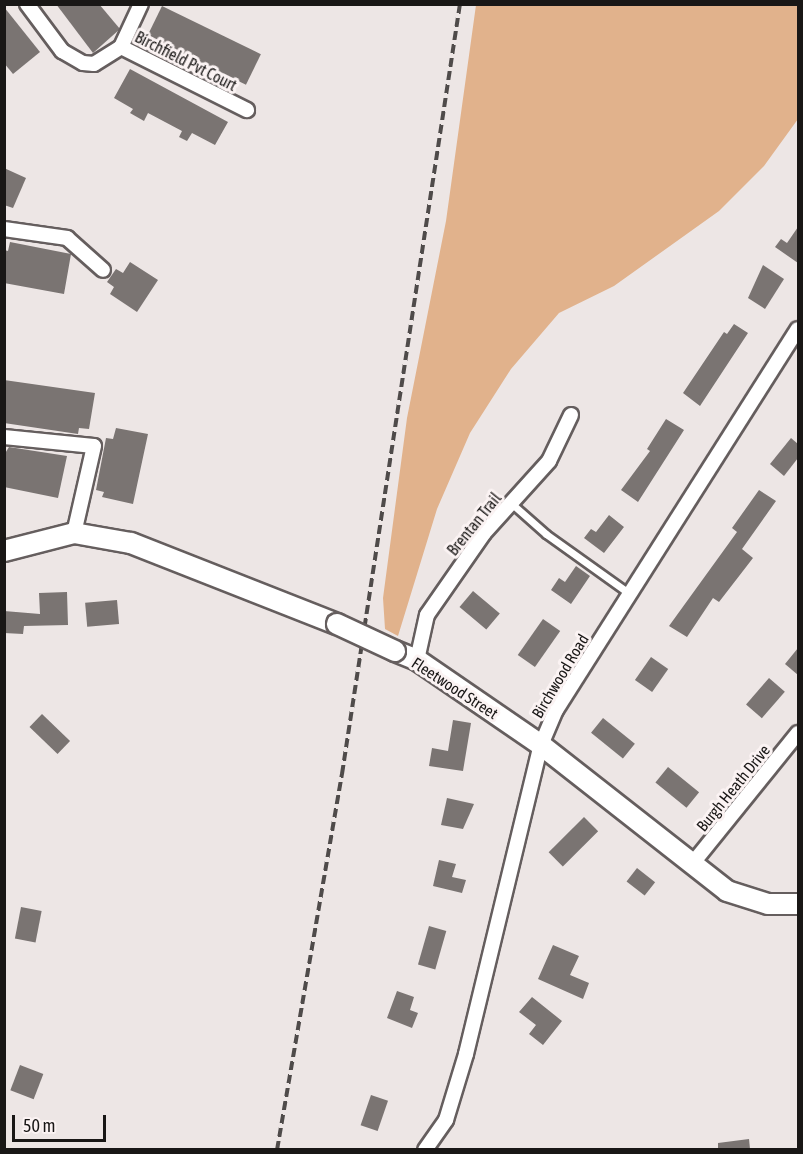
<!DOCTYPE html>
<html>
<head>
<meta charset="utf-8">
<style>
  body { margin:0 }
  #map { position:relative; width:803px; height:1154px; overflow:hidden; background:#ede6e5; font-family:"Asap Condensed",sans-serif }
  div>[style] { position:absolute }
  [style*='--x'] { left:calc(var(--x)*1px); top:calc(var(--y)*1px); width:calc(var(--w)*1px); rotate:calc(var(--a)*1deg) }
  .green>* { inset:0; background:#e1b28c }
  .building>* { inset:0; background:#7a7472; transform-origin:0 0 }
  .roads { filter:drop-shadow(2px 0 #655e5e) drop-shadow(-2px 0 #655e5e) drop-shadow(0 2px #655e5e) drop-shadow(0 -2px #655e5e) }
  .lane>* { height:7px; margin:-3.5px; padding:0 3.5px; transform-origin:3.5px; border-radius:3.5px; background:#fff }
  .street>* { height:14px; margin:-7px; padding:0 7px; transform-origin:7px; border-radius:7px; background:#fff }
  .secondary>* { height:20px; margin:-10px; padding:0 10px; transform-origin:10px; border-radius:10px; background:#fff }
  .rail>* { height:4px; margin-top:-2px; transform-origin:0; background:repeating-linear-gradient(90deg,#4f4b4a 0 9px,transparent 0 13.5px) }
  .bridges { filter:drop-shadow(2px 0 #655e5e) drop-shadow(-2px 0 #655e5e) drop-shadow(0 2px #655e5e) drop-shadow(0 -2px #655e5e) }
  .secondary-bridge>* { height:20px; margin:-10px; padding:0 10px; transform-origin:10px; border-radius:10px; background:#fff }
  span { translate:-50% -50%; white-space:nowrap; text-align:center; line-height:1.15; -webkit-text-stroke:6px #fbf3f3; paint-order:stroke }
  .street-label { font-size:16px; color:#191716 }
  .frame { position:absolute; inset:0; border:6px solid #191716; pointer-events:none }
  .scale { position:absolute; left:12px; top:1115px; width:94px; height:27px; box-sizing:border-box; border:3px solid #191716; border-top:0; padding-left:8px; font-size:18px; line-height:21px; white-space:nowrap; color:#191716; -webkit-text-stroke:4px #fbf3f3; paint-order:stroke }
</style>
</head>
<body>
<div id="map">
  <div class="green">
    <div style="clip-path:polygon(476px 5px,798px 5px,798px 119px,764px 166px,719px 211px,614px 286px,559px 313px,511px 369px,470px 433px,437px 509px,398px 636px,385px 629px,383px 598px,407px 418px,446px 221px)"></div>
  </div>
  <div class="building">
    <div style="clip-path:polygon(56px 4px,99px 4px,120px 29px,93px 53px)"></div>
    <div style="left:162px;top:6px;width:110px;height:34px;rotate:26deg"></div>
    <div style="clip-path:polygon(4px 7px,40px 52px,13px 74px,4px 63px)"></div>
    <div style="clip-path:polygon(130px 69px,228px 122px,215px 145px,192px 133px,187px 141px,179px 137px,182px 131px,148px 113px,144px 121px,130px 113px,133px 109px,114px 98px)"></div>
    <div style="clip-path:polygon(4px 168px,26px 178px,13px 208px,4px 205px)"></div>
    <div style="clip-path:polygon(798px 227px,798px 263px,775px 247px,781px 239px,787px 243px)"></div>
    <div style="clip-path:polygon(10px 242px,71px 254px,64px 294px,4px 283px,4px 250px,8px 251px)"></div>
    <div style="clip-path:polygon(130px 262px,158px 280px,137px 312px,110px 294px,114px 287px,107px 282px,116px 269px,123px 273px)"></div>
    <div style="clip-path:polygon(763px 265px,784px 279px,765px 309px,748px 298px)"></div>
    <div style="clip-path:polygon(734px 324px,748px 333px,700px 406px,683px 393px,724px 332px,727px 334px)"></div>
    <div style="clip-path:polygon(4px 380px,95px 393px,89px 429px,79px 428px,78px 434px,4px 423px)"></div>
    <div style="clip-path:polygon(666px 419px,684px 430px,638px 502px,621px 490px,650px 451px,647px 449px)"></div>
    <div style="clip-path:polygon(116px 428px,148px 434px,133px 504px,102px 497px,104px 492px,96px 490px,106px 438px,113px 439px)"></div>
    <div style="clip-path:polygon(791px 438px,798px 444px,798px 458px,784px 476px,770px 464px)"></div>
    <div style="clip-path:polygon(9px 447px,67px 456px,58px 498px,4px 487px,4px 455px)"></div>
    <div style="clip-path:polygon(759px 490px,776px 501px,742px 549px,753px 558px,719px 602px,713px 598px,687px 637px,669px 626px,737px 532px,732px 528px)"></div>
    <div style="clip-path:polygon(609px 515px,624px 527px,604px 553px,584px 538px,591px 529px,596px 532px)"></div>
    <div style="clip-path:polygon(576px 566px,590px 576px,571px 604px,551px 590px,559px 578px,565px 582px)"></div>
    <div style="left:473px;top:591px;width:35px;height:21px;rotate:40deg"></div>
    <div style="clip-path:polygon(67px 592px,68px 625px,24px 626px,23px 634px,4px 633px,4px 611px,40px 614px,39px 593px)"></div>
    <div style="left:117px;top:600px;width:24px;height:32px;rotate:85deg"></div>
    <div style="left:543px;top:619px;width:21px;height:44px;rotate:35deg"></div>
    <div style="clip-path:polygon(798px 648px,798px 675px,785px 664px)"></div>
    <div style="left:651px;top:657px;width:21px;height:28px;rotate:35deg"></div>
    <div style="left:769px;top:678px;width:21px;height:35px;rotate:41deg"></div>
    <div style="left:42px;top:714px;width:39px;height:18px;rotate:44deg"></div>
    <div style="left:603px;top:718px;width:41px;height:19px;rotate:39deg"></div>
    <div style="clip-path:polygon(453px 720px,471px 723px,463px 771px,429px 766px,432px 748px,448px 751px)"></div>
    <div style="left:668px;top:767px;width:40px;height:20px;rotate:39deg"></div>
    <div style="clip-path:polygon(447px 798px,474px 804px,463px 829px,441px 825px)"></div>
    <div style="left:584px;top:817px;width:20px;height:50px;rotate:45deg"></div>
    <div style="clip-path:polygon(439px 860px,456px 864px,452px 877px,466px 880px,462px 893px,433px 886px)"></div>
    <div style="left:637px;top:868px;width:23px;height:17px;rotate:38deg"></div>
    <div style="left:21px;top:907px;width:21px;height:32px;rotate:11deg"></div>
    <div style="left:429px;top:926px;width:18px;height:40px;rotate:16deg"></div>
    <div style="clip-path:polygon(553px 945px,579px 956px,570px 975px,589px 983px,583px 999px,538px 979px)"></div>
    <div style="clip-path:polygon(397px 991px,414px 997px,410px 1010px,418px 1013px,412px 1028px,387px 1018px)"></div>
    <div style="clip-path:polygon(532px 997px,562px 1021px,543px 1045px,529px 1034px,536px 1025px,519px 1012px)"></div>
    <div style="left:20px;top:1065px;width:25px;height:27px;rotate:21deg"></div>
    <div style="left:371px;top:1095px;width:18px;height:32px;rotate:19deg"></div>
    <div style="clip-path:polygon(749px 1139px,750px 1149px,718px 1149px,718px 1143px)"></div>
  </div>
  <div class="roads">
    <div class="lane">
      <div style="--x:511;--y:503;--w:47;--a:41.5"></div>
      <div style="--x:546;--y:534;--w:103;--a:35.5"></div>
    </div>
    <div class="street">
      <div style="--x:27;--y:4;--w:59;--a:53.3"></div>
      <div style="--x:62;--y:51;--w:24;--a:30"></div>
      <div style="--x:83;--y:63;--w:11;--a:5"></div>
      <div style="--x:94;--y:64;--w:32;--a:-32"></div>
      <div style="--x:121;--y:47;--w:47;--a:-65.1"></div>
      <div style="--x:121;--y:47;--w:141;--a:26.6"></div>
      <div style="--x:4;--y:229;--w:64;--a:8.1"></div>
      <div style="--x:67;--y:238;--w:48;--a:41.6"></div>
      <div style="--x:4;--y:437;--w:90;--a:5.7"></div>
      <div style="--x:94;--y:446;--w:89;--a:102.9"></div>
      <div style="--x:417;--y:660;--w:46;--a:-77.5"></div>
      <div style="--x:427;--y:615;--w:100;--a:-55.2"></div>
      <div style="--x:484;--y:533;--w:97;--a:-47.9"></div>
      <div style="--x:549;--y:461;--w:51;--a:-64.4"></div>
      <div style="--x:693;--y:863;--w:167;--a:-51.1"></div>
      <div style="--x:425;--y:1150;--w:37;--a:-55"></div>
      <div style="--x:446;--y:1120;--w:69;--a:-73.1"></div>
      <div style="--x:466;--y:1054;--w:318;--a:-76.4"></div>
      <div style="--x:541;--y:745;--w:38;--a:-67"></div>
      <div style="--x:556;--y:710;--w:451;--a:-57.6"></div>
    </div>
    <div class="secondary">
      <div style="--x:4;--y:551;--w:72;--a:-14.4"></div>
      <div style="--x:74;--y:533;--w:58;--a:10"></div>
      <div style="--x:131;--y:543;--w:221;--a:21.5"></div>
      <div style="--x:395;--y:651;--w:24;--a:22"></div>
      <div style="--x:417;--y:660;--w:150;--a:34.4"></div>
      <div style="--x:541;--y:745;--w:236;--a:38.1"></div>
      <div style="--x:727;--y:891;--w:43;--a:17.6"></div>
      <div style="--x:768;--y:904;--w:30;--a:0"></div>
    </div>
  </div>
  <div class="rail">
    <div style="--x:277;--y:1150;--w:382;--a:-80.2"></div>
    <div style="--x:342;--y:774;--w:779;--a:-81.29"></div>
  </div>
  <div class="bridges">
    <div class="secondary-bridge">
      <div style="--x:337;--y:624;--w:64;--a:25"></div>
    </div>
  </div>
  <div class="street-label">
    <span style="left:186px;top:61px;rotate:27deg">Birchfield Pvt Court</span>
    <span style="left:474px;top:524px;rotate:-51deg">Brentan Trail</span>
    <span style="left:560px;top:676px;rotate:-59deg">Birchwood Road</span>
    <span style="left:455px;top:688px;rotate:33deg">Fleetwood Street</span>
    <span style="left:733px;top:788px;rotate:-51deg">Burgh Heath Drive</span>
  </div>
  <div class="frame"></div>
  <div class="scale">50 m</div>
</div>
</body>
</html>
